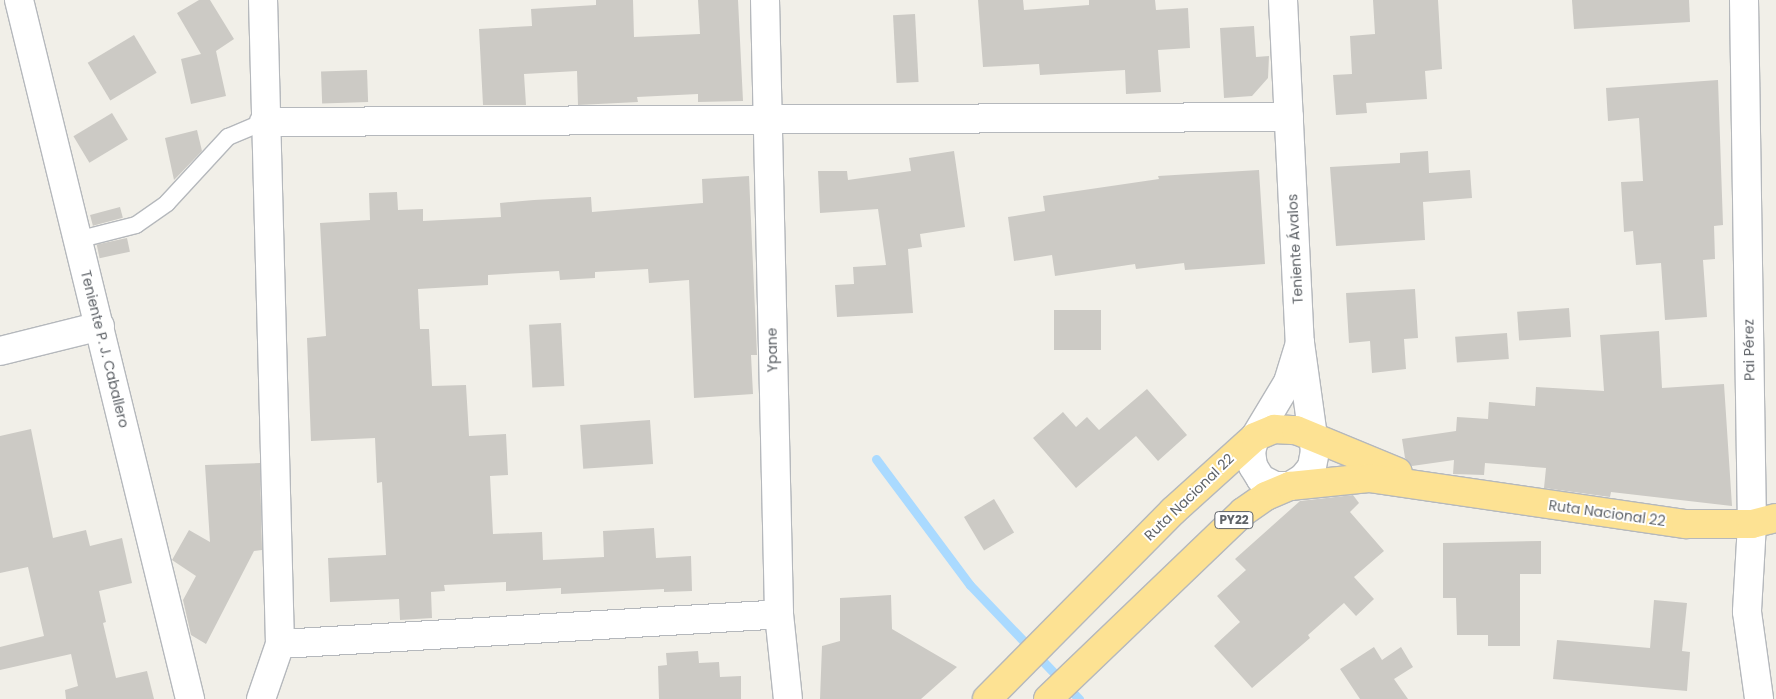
<!DOCTYPE html>
<html>
<head>
<meta charset="utf-8">
<style>
  body { margin:0 }
  #map { position:relative; width:1776px; height:699px; overflow:hidden; background:#f1efe8; font-family:Poppins,sans-serif }
  div>[style] { position:absolute }
  [style*='--x'] { left:calc(var(--x)*1px); top:calc(var(--y)*1px); width:calc(var(--w)*1px); rotate:calc(var(--a)*1deg) }
  .stream>* { height:9px; margin:-4.5px; padding:0 4.5px; transform-origin:4.5px; border-radius:4.5px; background:#aadaff }
  .building>* { inset:0; background:#cccac5; transform-origin:0 0 }
  .roads { filter:drop-shadow(1px 0 #b5b8bc) drop-shadow(-1px 0 #b5b8bc) drop-shadow(0 1px #b5b8bc) drop-shadow(0 -1px #b5b8bc) }
  .lane>* { height:16px; margin:-8px; padding:0 8px; transform-origin:8px; border-radius:8px; background:#fff }
  .street>* { height:28px; margin:-14px; padding:0 14px; transform-origin:14px; border-radius:14px; background:#fff }
  .highway>* { height:28px; margin:-14px; padding:0 14px; transform-origin:14px; border-radius:14px; background:#fde293 }
  span { translate:-50% -50%; white-space:nowrap; text-align:center; line-height:1.15; -webkit-text-stroke:4px #fff; paint-order:stroke }
  .shield-label span { padding:1px 4px; background:#fff; border:1px solid; border-radius:4px; -webkit-text-stroke-width:0 }
  .shield-label { font-size:12px; color:#5f6368; font-weight:700 }
  .street-label { font-size:14px; color:#5f6368 }
</style>
</head>
<body>
<div id="map">
  <div class="stream">
    <div style="--x:876;--y:459;--w:157;--a:53.3"></div>
    <div style="--x:970;--y:585;--w:158;--a:46.3"></div>
  </div>
  <div class="building">
    <div style="clip-path:polygon(199px 0,210px 0,234px 39px,216px 51px,226px 96px,191px 104px,181px 59px,201px 54px,177px 13px)"></div>
    <div style="clip-path:polygon(596px 0,633px 0,634px 37px,700px 34px,698px 0,738px 0,743px 101px,698px 102px,698px 94px,637px 97px,638px 102px,578px 105px,577px 71px,524px 74px,526px 105px,483px 105px,479px 29px,532px 26px,531px 9px,596px 5px)"></div>
    <div style="clip-path:polygon(978px 0,1023px 0,1024px 10px,1089px 5px,1089px 0,1155px 0,1156px 10px,1188px 8px,1190px 48px,1158px 50px,1161px 92px,1126px 94px,1125px 70px,1040px 75px,1039px 64px,983px 67px)"></div>
    <div style="clip-path:polygon(1373px 0,1438px 0,1442px 69px,1425px 71px,1427px 99px,1366px 103px,1367px 113px,1336px 115px,1333px 75px,1352px 74px,1350px 36px,1375px 34px)"></div>
    <div style="clip-path:polygon(1572px 0,1689px 0,1690px 22px,1574px 29px)"></div>
    <div style="left:915px;top:14px;width:68px;height:22px;rotate:87deg"></div>
    <div style="clip-path:polygon(1254px 26px,1256px 57px,1269px 56px,1268px 78px,1252px 96px,1224px 98px,1220px 28px)"></div>
    <div style="left:134px;top:35px;width:44px;height:54px;rotate:59deg"></div>
    <div style="left:367px;top:70px;width:32px;height:46px;rotate:88deg"></div>
    <div style="clip-path:polygon(1718px 80px,1723px 225px,1714px 226px,1715px 259px,1703px 260px,1707px 317px,1665px 320px,1661px 263px,1636px 265px,1633px 231px,1624px 232px,1621px 182px,1643px 181px,1639px 118px,1608px 121px,1606px 88px)"></div>
    <div style="left:112px;top:113px;width:31px;height:45px;rotate:59deg"></div>
    <div style="clip-path:polygon(197px 130px,202px 151px,174px 180px,165px 138px)"></div>
    <div style="clip-path:polygon(954px 151px,965px 227px,920px 234px,922px 247px,908px 249px,913px 313px,837px 317px,835px 285px,854px 284px,853px 267px,886px 265px,878px 209px,820px 213px,818px 171px,847px 171px,848px 180px,911px 171px,909px 158px)"></div>
    <div style="clip-path:polygon(1428px 151px,1429px 173px,1470px 170px,1472px 198px,1423px 202px,1425px 240px,1336px 246px,1330px 167px,1400px 163px,1400px 153px)"></div>
    <div style="clip-path:polygon(1259px 170px,1265px 264px,1185px 270px,1184px 263px,1136px 269px,1135px 264px,1055px 276px,1052px 255px,1014px 261px,1008px 217px,1045px 211px,1043px 196px,1159px 179px,1158px 176px)"></div>
    <div style="clip-path:polygon(749px 176px,757px 355px,751px 355px,753px 394px,694px 398px,689px 280px,649px 283px,648px 269px,595px 272px,595px 278px,560px 280px,559px 271px,488px 275px,488px 285px,418px 289px,420px 329px,429px 329px,432px 386px,466px 385px,469px 436px,506px 434px,508px 475px,490px 476px,493px 534px,542px 532px,543px 560px,604px 557px,603px 531px,654px 528px,656px 558px,691px 556px,692px 591px,664px 592px,664px 589px,561px 594px,561px 588px,506px 591px,506px 582px,444px 585px,445px 591px,431px 592px,432px 618px,400px 620px,399px 599px,330px 602px,328px 558px,386px 555px,382px 482px,377px 483px,375px 438px,311px 441px,307px 338px,326px 336px,320px 223px,370px 220px,369px 193px,397px 192px,398px 210px,423px 209px,423px 221px,501px 217px,500px 203px,534px 200px,591px 197px,592px 212px,703px 203px,702px 179px)"></div>
    <div style="left:120px;top:207px;width:11px;height:31px;rotate:75deg"></div>
    <div style="left:127px;top:238px;width:14px;height:31px;rotate:78deg"></div>
    <div style="clip-path:polygon(1415px 289px,1418px 338px,1404px 339px,1406px 369px,1372px 373px,1370px 341px,1349px 343px,1346px 293px)"></div>
    <div style="left:1569px;top:308px;width:29px;height:52px;rotate:86deg"></div>
    <div style="left:1054px;top:310px;width:47px;height:40px"></div>
    <div style="left:561px;top:323px;width:63px;height:32px;rotate:87deg"></div>
    <div style="clip-path:polygon(1659px 331px,1662px 388px,1724px 384px,1732px 506px,1611px 492px,1610px 497px,1544px 488px,1546px 468px,1485px 463px,1484px 475px,1453px 474px,1454px 460px,1412px 466px,1405px 458px,1402px 439px,1456px 431px,1457px 417px,1488px 419px,1489px 402px,1535px 406px,1536px 387px,1604px 391px,1600px 335px)"></div>
    <div style="left:1507px;top:333px;width:26px;height:52px;rotate:86deg"></div>
    <div style="clip-path:polygon(1147px 389px,1187px 435px,1158px 461px,1136px 436px,1076px 488px,1033px 438px,1063px 412px,1076px 427px,1087px 417px,1099px 430px)"></div>
    <div style="left:650px;top:420px;width:44px;height:70px;rotate:86deg"></div>
    <div style="clip-path:polygon(31px 429px,53px 538px,86px 530px,90px 546px,122px 538px,132px 583px,99px 591px,106px 622px,103px 623px,116px 678px,147px 671px,154px 699px,66px 699px,65px 690px,78px 686px,71px 654px,0 670px,0 647px,44px 636px,28px 567px,0 573px,0 436px)"></div>
    <div style="clip-path:polygon(260px 463px,262px 550px,254px 551px,206px 644px,191px 635px,183px 600px,196px 576px,172px 560px,189px 530px,210px 542px,205px 465px)"></div>
    <div style="clip-path:polygon(1353px 495px,1359px 503px,1350px 512px,1384px 551px,1354px 577px,1374px 599px,1356px 616px,1344px 603px,1308px 635px,1310px 638px,1252px 688px,1214px 646px,1240px 622px,1217px 596px,1246px 570px,1235px 559px,1300px 501px)"></div>
    <div style="left:994px;top:499px;width:39px;height:35px;rotate:59deg"></div>
    <div style="clip-path:polygon(1541px 541px,1541px 574px,1520px 574px,1520px 646px,1488px 646px,1488px 635px,1457px 635px,1456px 598px,1443px 598px,1443px 543px)"></div>
    <div style="clip-path:polygon(891px 595px,892px 629px,957px 667px,921px 699px,820px 699px,822px 646px,840px 641px,840px 598px)"></div>
    <div style="clip-path:polygon(1654px 600px,1687px 603px,1682px 651px,1690px 652px,1687px 691px,1553px 679px,1557px 640px,1650px 648px)"></div>
    <div style="clip-path:polygon(1374px 647px,1382px 660px,1401px 647px,1413px 667px,1394px 679px,1408px 699px,1360px 699px,1340px 669px)"></div>
    <div style="clip-path:polygon(698px 651px,699px 663px,719px 662px,720px 677px,741px 676px,741px 699px,659px 699px,658px 666px,667px 665px,666px 653px)"></div>
  </div>
  <div class="roads">
    <div class="lane">
      <div style="--x:77;--y:240;--w:61;--a:-14.3"></div>
      <div style="--x:136;--y:225;--w:38;--a:-35"></div>
      <div style="--x:167;--y:203;--w:90;--a:-47.3"></div>
      <div style="--x:228;--y:137;--w:39;--a:-23"></div>
    </div>
    <div class="street">
      <div style="--x:19;--y:0;--w:720;--a:76.25"></div>
      <div style="--x:765;--y:0;--w:614;--a:88.69"></div>
      <div style="--x:779;--y:614;--w:85;--a:84"></div>
      <div style="--x:1283;--y:0;--w:343;--a:87.2"></div>
      <div style="--x:1300;--y:343;--w:109;--a:82.1"></div>
      <div style="--x:1315;--y:451;--w:16;--a:101"></div>
      <div style="--x:1312;--y:467;--w:14;--a:129"></div>
      <div style="--x:1303;--y:478;--w:15;--a:148"></div>
      <div style="--x:1290;--y:486;--w:15;--a:180"></div>
      <div style="--x:1275;--y:486;--w:16;--a:-153"></div>
      <div style="--x:1261;--y:479;--w:15;--a:-122"></div>
      <div style="--x:1253;--y:466;--w:14;--a:-98"></div>
      <div style="--x:1251;--y:452;--w:16;--a:-75"></div>
      <div style="--x:1255;--y:437;--w:64;--a:-59"></div>
      <div style="--x:1288;--y:382;--w:41;--a:-72.9"></div>
      <div style="--x:1744;--y:0;--w:524;--a:89.13"></div>
      <div style="--x:1752;--y:524;--w:88;--a:93.3"></div>
      <div style="--x:1747;--y:612;--w:88;--a:82.1"></div>
      <div style="--x:264;--y:122;--w:1025;--a:-0.28"></div>
      <div style="--x:0;--y:351;--w:103;--a:-14"></div>
      <div style="--x:280;--y:644;--w:500;--a:-3.4"></div>
      <div style="--x:261;--y:699;--w:58;--a:-70.9"></div>
      <div style="--x:280;--y:644;--w:644;--a:-91.51"></div>
    </div>
    <div class="highway">
      <div style="--x:987;--y:699;--w:264;--a:-45.3"></div>
      <div style="--x:1173;--y:511;--w:110;--a:-42.1"></div>
      <div style="--x:1255;--y:437;--w:21;--a:-23"></div>
      <div style="--x:1274;--y:429;--w:22;--a:3"></div>
      <div style="--x:1296;--y:430;--w:110;--a:22.4"></div>
      <div style="--x:1048;--y:699;--w:270;--a:-43.8"></div>
      <div style="--x:1243;--y:512;--w:28;--a:-35"></div>
      <div style="--x:1266;--y:496;--w:26;--a:-23"></div>
      <div style="--x:1290;--y:486;--w:79;--a:-5.8"></div>
      <div style="--x:1369;--y:478;--w:320;--a:8.3"></div>
      <div style="--x:1686;--y:524;--w:66;--a:0"></div>
      <div style="--x:1752;--y:524;--w:25;--a:-14"></div>
    </div>
  </div>
  <div class="shield-label">
    <span style="left:1234px;top:520px">PY22</span>
  </div>
  <div class="street-label">
    <span style="left:1295px;top:249px;rotate:-93deg">Teniente Ávalos</span>
    <span style="left:105px;top:349px;rotate:76deg">Teniente P. J. Caballero</span>
    <span style="left:772px;top:350px;rotate:-91deg">Ypane</span>
    <span style="left:1749px;top:350px;rotate:-91deg">Pai Pérez</span>
    <span style="left:1189px;top:497px;rotate:-44deg">Ruta Nacional 22</span>
    <span style="left:1607px;top:513px;rotate:8deg">Ruta Nacional 22</span>
  </div>
</div>
</body>
</html>
